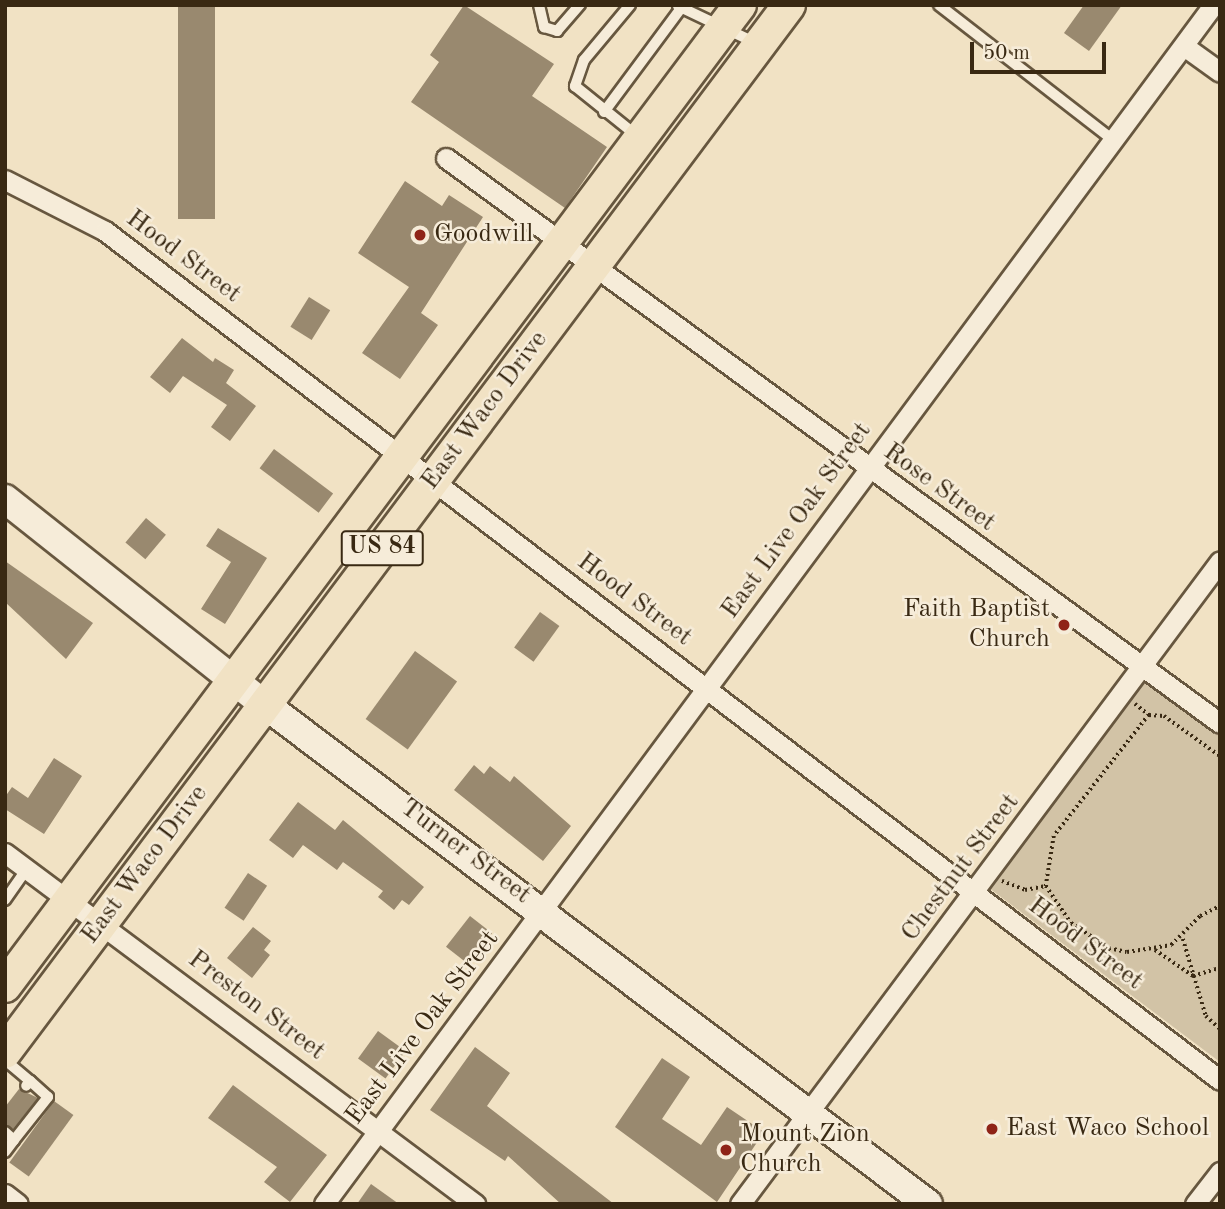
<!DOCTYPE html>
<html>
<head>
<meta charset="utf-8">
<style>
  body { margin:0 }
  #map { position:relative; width:1225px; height:1209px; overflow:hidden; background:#f1e2c4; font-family:"Old Standard TT",serif }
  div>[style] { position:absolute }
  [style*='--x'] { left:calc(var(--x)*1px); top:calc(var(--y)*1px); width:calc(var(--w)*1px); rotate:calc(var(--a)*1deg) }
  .green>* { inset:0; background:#d2c3a6 }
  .building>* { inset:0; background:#99896f; transform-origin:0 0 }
  .path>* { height:3.5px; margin-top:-1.75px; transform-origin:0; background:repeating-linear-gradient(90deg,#392913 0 2px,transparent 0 5.5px) }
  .roads { filter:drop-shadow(2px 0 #67573f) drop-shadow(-2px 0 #67573f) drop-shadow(0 2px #67573f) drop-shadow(0 -2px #67573f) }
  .lane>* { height:10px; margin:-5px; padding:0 5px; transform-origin:5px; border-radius:5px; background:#f6ecd9 }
  .street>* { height:19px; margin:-9.5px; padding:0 9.5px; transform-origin:9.5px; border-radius:9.5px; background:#f6ecd9 }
  .secondary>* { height:28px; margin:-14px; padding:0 14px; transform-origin:14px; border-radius:14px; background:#f6ecd9 }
  .primary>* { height:32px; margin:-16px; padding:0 16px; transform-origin:16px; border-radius:16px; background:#f1e2c4 }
  .dots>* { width:19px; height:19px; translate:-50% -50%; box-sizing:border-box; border:4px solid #f6ecd9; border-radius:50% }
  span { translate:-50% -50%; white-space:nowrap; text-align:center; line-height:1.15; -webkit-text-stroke:5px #f6ecd9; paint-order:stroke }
  .shield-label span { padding:2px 5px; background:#f6ecd9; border:2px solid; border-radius:5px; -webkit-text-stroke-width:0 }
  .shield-label { font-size:24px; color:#392913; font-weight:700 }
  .poi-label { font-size:26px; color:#392913 }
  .left { translate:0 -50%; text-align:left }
  .right { translate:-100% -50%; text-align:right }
  .street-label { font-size:26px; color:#392913 }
  .frame { position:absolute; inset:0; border:7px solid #392913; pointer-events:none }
  .scale { position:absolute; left:970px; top:42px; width:136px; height:32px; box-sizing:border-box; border:4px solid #392913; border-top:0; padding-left:9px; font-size:21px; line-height:24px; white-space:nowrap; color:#392913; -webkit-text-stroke:5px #f6ecd9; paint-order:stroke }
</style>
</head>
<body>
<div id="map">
  <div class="green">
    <div style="clip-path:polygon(1142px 678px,1220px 737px,1220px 1062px,985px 885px)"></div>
  </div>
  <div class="building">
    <div style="left:178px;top:5px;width:37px;height:214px"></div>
    <div style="clip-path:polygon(464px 5px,554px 64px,532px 96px,607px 147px,565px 208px,411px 102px,439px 62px,430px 55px)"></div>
    <div style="clip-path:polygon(1084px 5px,1122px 5px,1089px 51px,1064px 33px)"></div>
    <div style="clip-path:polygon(405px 181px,442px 206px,449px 195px,483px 217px,421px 313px,438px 325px,400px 379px,362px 353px,409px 287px,358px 253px)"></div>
    <div style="left:309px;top:297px;width:25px;height:35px;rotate:32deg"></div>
    <div style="clip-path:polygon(182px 338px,213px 362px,215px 358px,234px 370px,226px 383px,256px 406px,230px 441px,211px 427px,227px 405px,183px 376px,170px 393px,150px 377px)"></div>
    <div style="left:274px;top:449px;width:74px;height:24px;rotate:37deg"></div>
    <div style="left:146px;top:518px;width:26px;height:32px;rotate:40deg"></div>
    <div style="clip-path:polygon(218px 528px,267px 558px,225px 624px,201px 609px,231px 562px,206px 546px)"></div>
    <div style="clip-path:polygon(5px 561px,93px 623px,66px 659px,5px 602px)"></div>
    <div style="left:540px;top:612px;width:24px;height:44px;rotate:36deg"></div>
    <div style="left:415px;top:651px;width:52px;height:84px;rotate:36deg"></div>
    <div style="clip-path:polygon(54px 758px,82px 776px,44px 834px,5px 809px,5px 797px,12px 787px,28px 798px)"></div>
    <div style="clip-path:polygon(474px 765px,484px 774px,490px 766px,510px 782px,514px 776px,571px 826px,543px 861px,454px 790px)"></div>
    <div style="clip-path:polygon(298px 802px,335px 830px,343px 820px,424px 887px,409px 905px,402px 900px,394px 910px,378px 897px,383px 891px,343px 862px,337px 870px,303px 845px,293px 858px,269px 840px)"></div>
    <div style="left:248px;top:873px;width:23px;height:42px;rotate:34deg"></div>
    <div style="left:470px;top:916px;width:28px;height:39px;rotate:38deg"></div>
    <div style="clip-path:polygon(253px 927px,271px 941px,264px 950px,270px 955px,252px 978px,227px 958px)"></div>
    <div style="left:378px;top:1031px;width:34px;height:34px;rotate:36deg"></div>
    <div style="clip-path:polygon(475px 1047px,510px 1073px,487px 1106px,614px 1204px,561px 1204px,508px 1156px,505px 1161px,430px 1110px)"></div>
    <div style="clip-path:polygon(662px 1058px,690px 1077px,662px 1119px,701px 1145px,727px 1107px,764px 1132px,717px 1202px,615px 1127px)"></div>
    <div style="clip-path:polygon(233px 1085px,327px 1155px,290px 1202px,264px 1182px,277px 1167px,208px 1118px)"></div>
    <div style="clip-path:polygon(19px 1089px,38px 1098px,13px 1129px,5px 1124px,5px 1107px)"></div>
    <div style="left:54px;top:1101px;width:24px;height:76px;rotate:36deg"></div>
    <div style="clip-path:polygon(371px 1184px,399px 1204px,357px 1204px)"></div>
  </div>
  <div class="path">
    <div style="--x:1135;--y:704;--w:18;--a:38"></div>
    <div style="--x:1149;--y:715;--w:15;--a:4"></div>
    <div style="--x:1164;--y:716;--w:69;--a:35.5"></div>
    <div style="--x:1149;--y:715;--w:154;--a:128.1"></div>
    <div style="--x:1054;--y:836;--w:51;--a:99.1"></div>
    <div style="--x:1046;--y:886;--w:45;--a:56"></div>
    <div style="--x:1071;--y:923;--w:45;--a:33.3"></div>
    <div style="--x:1109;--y:948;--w:18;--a:13"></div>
    <div style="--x:1127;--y:952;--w:45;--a:-9"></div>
    <div style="--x:1171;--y:945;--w:41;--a:-45"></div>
    <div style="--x:1200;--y:916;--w:22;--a:-27"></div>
    <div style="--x:1002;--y:881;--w:25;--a:21"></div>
    <div style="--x:1025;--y:890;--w:21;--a:-11"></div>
    <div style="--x:1183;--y:939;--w:80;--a:73.4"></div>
    <div style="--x:1206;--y:1016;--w:19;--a:43"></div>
    <div style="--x:1155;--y:950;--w:46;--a:34.4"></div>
    <div style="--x:1193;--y:976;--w:28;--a:-17"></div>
    <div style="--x:1097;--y:963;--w:19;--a:-51"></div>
  </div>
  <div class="roads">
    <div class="lane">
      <div style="--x:539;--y:5;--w:23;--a:77"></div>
      <div style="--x:544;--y:27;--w:14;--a:17"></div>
      <div style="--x:557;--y:31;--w:35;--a:-49"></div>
      <div style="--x:630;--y:5;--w:72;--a:129.9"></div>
      <div style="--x:584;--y:60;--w:28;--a:109"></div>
      <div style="--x:575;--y:86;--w:78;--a:38.8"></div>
      <div style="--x:939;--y:5;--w:219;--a:37.8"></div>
      <div style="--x:678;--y:6;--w:86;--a:25.4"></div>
      <div style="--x:604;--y:112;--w:131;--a:-53.4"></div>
      <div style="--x:5;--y:900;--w:38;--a:-55"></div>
      <div style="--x:5;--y:1060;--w:33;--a:40"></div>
      <div style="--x:30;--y:1081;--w:6;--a:129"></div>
      <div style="--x:5;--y:1132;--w:12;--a:42"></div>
      <div style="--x:14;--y:1140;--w:15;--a:127"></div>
      <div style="--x:14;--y:1140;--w:55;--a:-51.7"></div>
      <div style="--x:48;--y:1097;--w:24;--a:-138"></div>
    </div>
    <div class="street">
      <div style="--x:1184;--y:46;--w:44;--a:35.8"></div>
      <div style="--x:446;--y:158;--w:958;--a:36.13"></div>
      <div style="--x:5;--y:180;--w:112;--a:27"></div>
      <div style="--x:105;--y:231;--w:1401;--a:37.29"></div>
      <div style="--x:5;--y:853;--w:587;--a:36.75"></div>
      <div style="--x:5;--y:1194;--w:16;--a:38"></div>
      <div style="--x:324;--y:1204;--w:1493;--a:-53.44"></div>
      <div style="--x:740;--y:1204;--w:802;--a:-53.26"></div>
      <div style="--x:1195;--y:1204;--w:41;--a:-52"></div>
    </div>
    <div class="secondary">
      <div style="--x:5;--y:499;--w:330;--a:38.4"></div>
      <div style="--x:264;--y:704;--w:831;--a:36.98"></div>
    </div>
    <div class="primary">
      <div style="--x:5;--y:986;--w:1226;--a:-53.16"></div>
      <div style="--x:5;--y:1052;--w:1308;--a:-53.17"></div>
    </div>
  </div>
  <div class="dots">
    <div style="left:420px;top:235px;background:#8f2418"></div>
    <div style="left:1064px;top:625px;background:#8f2418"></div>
    <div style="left:992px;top:1129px;background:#8f2418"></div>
    <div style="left:726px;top:1150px;background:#8f2418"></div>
  </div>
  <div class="shield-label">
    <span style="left:382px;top:548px">US 84</span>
  </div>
  <div class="poi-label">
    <span class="left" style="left:434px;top:235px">Goodwill</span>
    <span class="right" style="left:1050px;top:625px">Faith Baptist<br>Church</span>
    <span class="left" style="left:1006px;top:1129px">East Waco School</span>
    <span class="left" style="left:740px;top:1150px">Mount Zion<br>Church</span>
  </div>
  <div class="street-label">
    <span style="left:183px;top:257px;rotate:37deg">Hood Street</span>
    <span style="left:485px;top:411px;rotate:-53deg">East Waco Drive</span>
    <span style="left:939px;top:488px;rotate:36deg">Rose Street</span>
    <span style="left:797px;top:521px;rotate:-54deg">East Live Oak Street</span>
    <span style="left:634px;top:600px;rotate:37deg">Hood Street</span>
    <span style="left:465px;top:852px;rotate:37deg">Turner Street</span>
    <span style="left:145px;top:865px;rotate:-53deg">East Waco Drive</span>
    <span style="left:961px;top:868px;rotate:-53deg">Chestnut Street</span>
    <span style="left:1085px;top:944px;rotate:37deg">Hood Street</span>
    <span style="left:256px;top:1006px;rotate:37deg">Preston Street</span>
    <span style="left:423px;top:1028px;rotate:-53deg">East Live Oak Street</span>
  </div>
  <div class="frame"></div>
  <div class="scale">50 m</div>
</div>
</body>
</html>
